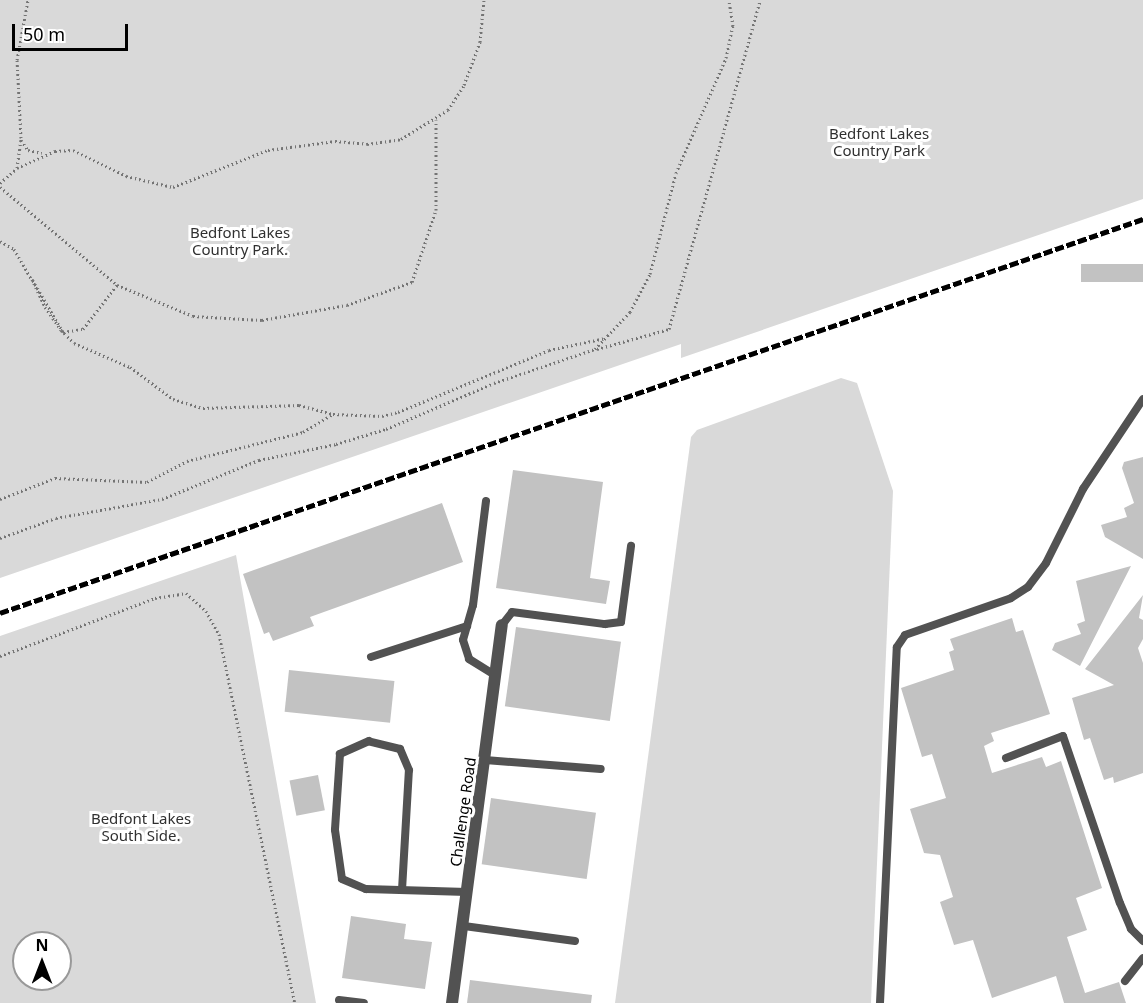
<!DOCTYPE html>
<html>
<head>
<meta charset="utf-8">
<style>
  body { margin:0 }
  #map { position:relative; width:1143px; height:1003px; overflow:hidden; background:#fff; font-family:"Noto Sans",sans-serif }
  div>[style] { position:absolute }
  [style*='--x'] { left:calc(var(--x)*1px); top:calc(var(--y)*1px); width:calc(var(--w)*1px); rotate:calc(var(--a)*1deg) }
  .green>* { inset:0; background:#d9d9d9 }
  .building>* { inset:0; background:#c2c2c2; transform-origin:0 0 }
  .path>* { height:3px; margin-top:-1.5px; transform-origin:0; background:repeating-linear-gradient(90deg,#747474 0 1.5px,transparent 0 4.5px) }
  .service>* { height:8px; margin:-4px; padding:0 4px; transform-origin:4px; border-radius:4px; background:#525252 }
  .minor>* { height:12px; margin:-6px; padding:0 6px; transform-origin:6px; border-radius:6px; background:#525252 }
  .rail>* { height:4.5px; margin-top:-2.25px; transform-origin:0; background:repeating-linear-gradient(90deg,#000 0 9px,transparent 0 12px) }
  span { translate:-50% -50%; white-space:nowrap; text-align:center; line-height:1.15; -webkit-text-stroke:6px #fff; paint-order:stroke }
  .park-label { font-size:15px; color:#303030 }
  .street-label { font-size:15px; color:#000 }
  .north { position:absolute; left:12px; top:931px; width:60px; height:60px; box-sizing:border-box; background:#fff; border:2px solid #999; border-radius:50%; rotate:0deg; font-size:16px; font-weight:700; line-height:24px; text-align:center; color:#000 }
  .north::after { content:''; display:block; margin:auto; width:21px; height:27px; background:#000; clip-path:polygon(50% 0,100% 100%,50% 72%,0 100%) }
  .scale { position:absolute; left:12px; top:24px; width:116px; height:27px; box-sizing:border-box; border:3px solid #000; border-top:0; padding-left:8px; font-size:18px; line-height:21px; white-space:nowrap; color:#000; -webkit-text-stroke:4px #fff; paint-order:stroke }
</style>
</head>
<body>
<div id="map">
  <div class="green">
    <div style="clip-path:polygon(0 0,1143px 0,1143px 199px,681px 358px,681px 344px,0 578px)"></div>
    <div style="clip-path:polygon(841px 378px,857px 383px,893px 491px,871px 1003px,615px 1003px,691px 437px,697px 430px)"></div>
    <div style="clip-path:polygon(evenodd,236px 555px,316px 1003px,0 1003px,0 636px,236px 555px,24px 943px,60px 943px,60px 979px,24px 979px,24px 943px)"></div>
  </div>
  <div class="building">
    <div style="left:1143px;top:264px;width:18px;height:62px;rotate:90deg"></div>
    <div style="clip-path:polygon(1143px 457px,1143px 559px,1105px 537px,1101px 525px,1127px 517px,1124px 508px,1134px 503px,1122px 468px,1124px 462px)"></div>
    <div style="clip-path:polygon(513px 470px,603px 482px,590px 578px,610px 581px,606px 604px,496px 588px)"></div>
    <div style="clip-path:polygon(442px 503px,463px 562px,310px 617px,314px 626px,273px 641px,269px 632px,264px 634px,243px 574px)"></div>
    <div style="clip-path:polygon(1131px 566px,1080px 666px,1052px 650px,1055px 643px,1081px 634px,1077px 624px,1085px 621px,1076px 581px)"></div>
    <div style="clip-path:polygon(1143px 595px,1139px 618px,1143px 620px,1143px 639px,1138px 648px,1143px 663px,1143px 773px,1114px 783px,1113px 777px,1104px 780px,1090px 738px,1084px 740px,1072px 698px,1114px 685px,1085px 669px)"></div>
    <div style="clip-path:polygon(1012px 618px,1016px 632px,1023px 630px,1050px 714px,991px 733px,994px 741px,984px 746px,992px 773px,1042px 757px,1046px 767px,1061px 761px,1102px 888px,1076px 898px,1087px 930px,1067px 937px,1085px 993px,1119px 982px,1126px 1003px,1064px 1003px,1056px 976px,992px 998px,973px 940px,954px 945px,940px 902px,953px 897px,940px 855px,924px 853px,910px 809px,946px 798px,932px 754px,922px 757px,901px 688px,954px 670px,949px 652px,954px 650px,950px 639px)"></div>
    <div style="left:516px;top:627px;width:106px;height:80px;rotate:8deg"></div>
    <div style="left:289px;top:670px;width:106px;height:42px;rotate:6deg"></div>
    <div style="left:318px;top:775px;width:36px;height:29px;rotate:79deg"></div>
    <div style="left:491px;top:798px;width:106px;height:67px;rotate:8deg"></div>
    <div style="clip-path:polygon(351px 916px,406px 924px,404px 939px,432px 942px,425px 989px,342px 978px)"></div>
    <div style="clip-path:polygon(470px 980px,592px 995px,591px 1003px,467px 1003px)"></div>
  </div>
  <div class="path">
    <div style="--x:21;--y:140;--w:12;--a:55"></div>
    <div style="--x:28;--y:150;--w:14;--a:12"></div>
    <div style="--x:17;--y:168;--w:30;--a:-82"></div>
    <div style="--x:21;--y:138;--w:78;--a:-92.9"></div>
    <div style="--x:17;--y:60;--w:61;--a:-79.6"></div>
    <div style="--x:0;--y:183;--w:23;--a:-41"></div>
    <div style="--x:17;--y:168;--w:42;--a:-24.1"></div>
    <div style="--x:55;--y:151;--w:18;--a:-3"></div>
    <div style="--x:73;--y:150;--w:59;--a:26.1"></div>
    <div style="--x:126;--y:176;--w:48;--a:13.2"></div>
    <div style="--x:173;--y:187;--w:102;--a:-21.3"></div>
    <div style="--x:268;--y:150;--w:68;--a:-7.7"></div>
    <div style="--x:335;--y:141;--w:32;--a:5"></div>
    <div style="--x:367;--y:144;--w:34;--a:-8"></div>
    <div style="--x:401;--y:139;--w:55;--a:-31.7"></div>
    <div style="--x:448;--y:110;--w:30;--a:-57"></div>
    <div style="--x:464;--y:85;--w:46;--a:-69.6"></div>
    <div style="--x:480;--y:42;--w:42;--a:-84.6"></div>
    <div style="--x:0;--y:187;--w:153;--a:39.9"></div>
    <div style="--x:117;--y:285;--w:82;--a:22.2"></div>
    <div style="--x:193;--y:316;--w:69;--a:3.3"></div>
    <div style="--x:262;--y:320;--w:86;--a:-10"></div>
    <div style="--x:347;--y:305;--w:69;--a:-19.5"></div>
    <div style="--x:412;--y:282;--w:76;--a:-71.6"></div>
    <div style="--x:436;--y:210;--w:90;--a:-90"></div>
    <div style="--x:0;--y:241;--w:16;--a:30"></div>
    <div style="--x:14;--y:249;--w:36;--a:60"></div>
    <div style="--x:63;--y:332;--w:61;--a:-120.3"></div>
    <div style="--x:32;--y:279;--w:31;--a:65"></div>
    <div style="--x:45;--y:307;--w:28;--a:55"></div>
    <div style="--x:61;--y:330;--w:18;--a:45"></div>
    <div style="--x:74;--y:343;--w:61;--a:23.2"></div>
    <div style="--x:130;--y:367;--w:54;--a:36.7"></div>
    <div style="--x:173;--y:399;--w:31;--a:17"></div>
    <div style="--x:203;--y:408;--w:96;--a:-1.8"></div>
    <div style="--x:299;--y:405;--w:34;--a:15"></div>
    <div style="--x:63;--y:332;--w:20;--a:-9"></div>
    <div style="--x:83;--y:329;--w:56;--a:-52.3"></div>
    <div style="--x:597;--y:349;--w:75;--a:-15.5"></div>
    <div style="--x:669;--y:329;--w:341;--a:-74.5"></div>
    <div style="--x:0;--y:499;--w:59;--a:-20.9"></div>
    <div style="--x:55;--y:478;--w:92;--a:2.5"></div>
    <div style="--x:147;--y:482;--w:45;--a:-27.7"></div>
    <div style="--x:187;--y:461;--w:120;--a:-14"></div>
    <div style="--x:303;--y:432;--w:35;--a:-31"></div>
    <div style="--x:333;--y:414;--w:49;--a:2.3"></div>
    <div style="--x:382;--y:416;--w:16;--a:-14"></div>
    <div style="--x:398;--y:412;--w:163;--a:-22.3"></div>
    <div style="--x:549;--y:350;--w:58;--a:-11.9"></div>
    <div style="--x:0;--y:538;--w:59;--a:-19.7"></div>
    <div style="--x:56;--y:518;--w:108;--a:-10.2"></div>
    <div style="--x:162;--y:499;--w:105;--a:-21.9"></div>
    <div style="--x:259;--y:460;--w:79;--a:-11.7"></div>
    <div style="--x:336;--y:444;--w:52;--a:-16.7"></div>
    <div style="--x:386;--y:429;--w:117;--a:-23.1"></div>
    <div style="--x:494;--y:383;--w:107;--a:-18.6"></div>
    <div style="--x:595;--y:349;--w:51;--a:-46.6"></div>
    <div style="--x:630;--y:312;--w:43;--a:-62.2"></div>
    <div style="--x:650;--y:274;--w:104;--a:-75.6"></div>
    <div style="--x:676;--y:173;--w:125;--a:-66.5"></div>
    <div style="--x:726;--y:58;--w:33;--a:-78"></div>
    <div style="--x:733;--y:26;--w:26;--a:-99"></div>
    <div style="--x:0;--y:656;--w:165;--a:-20.5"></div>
    <div style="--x:155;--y:598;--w:31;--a:-9"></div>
    <div style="--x:186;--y:593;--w:27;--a:42"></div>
    <div style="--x:206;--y:611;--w:26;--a:61"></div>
    <div style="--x:219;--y:634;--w:377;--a:78.4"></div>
  </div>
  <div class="service">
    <div style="--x:486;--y:501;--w:105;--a:97.1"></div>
    <div style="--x:473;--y:605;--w:36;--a:106"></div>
    <div style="--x:463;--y:640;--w:20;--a:72"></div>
    <div style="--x:469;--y:659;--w:32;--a:32"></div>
    <div style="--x:502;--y:625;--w:16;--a:-52"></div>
    <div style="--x:512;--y:612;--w:94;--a:7.4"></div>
    <div style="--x:605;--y:624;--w:16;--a:-7"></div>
    <div style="--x:621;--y:622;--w:77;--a:-82.5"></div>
    <div style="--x:371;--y:657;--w:101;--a:-17.9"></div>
    <div style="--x:1006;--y:758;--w:61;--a:-21.1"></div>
    <div style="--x:1063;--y:736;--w:176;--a:71.2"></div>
    <div style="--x:1120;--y:903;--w:28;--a:67"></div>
    <div style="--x:1131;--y:929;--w:17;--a:45"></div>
    <div style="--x:485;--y:760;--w:116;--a:4.4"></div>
    <div style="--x:402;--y:890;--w:120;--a:-86.7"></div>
    <div style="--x:409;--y:770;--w:23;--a:-113"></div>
    <div style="--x:400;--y:749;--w:32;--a:-166"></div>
    <div style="--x:369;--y:741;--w:32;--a:156"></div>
    <div style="--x:340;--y:754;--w:76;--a:93.8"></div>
    <div style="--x:335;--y:830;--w:49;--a:81.9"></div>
    <div style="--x:342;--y:879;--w:26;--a:23"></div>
    <div style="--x:366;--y:889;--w:101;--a:1.7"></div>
    <div style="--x:464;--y:926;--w:112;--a:7.7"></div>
    <div style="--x:1125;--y:981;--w:29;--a:-52"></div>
    <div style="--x:339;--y:1000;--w:25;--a:7"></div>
    <div style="--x:880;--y:1003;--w:356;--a:-87.3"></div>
    <div style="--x:897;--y:647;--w:14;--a:-56"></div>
    <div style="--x:905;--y:635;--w:112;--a:-19.2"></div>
    <div style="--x:1011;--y:598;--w:20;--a:-33"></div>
    <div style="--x:1028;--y:587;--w:30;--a:-53"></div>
    <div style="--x:1046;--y:563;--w:83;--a:-63.4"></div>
    <div style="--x:1083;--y:489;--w:108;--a:-56.3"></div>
  </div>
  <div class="minor">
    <div style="--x:452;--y:1003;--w:381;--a:-82.5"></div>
  </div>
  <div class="rail">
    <div style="--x:0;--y:613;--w:1209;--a:-19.02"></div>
  </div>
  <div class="park-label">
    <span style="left:879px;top:142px">Bedfont Lakes<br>Country Park</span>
    <span style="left:240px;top:241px">Bedfont Lakes<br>Country Park.</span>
    <span style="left:141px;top:827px">Bedfont Lakes<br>South Side.</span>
  </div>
  <div class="street-label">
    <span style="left:463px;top:812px;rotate:-82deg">Challenge Road</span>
  </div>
  <div class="north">N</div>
  <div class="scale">50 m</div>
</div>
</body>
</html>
